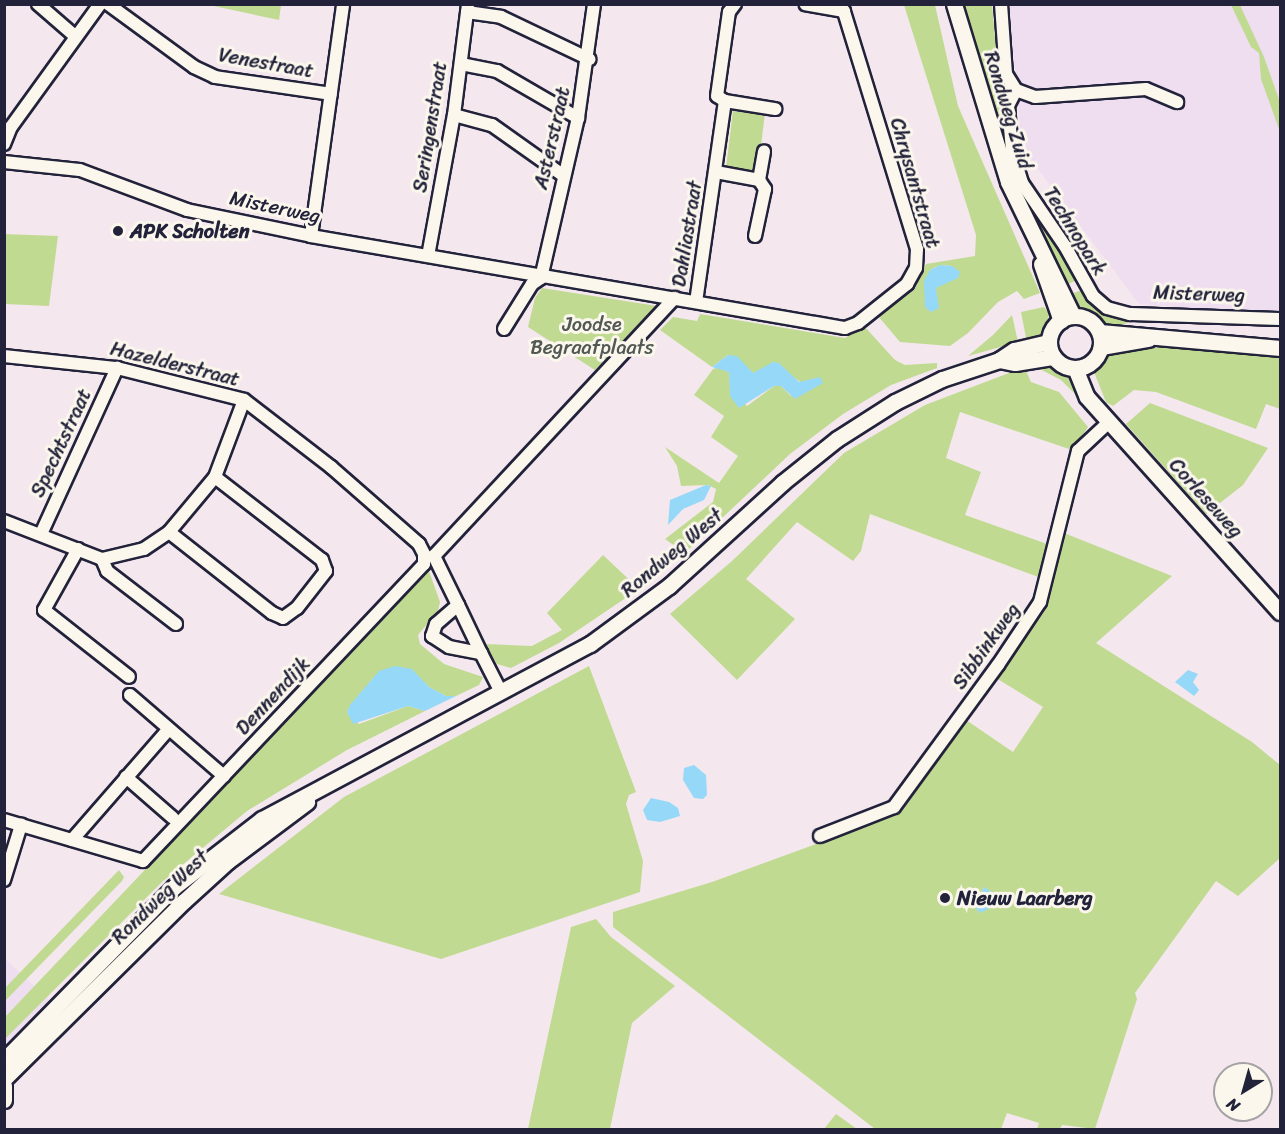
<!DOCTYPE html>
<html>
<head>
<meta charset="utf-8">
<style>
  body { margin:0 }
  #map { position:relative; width:1285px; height:1134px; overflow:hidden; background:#f4e8ee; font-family:Sriracha,sans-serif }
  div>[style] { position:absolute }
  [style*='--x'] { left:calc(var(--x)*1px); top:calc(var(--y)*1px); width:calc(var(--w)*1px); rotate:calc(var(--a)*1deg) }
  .built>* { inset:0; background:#efdeef }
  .green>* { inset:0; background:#c1da91; transform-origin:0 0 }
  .water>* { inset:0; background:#96d8f8 }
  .roads { filter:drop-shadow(2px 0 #22223b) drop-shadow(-2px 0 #22223b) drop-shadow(0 2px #22223b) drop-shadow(0 -2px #22223b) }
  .minor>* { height:12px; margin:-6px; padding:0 6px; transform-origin:6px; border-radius:6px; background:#fbf7ec }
  .major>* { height:15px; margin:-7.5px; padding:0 7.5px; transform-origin:7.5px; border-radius:7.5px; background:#fbf7ec }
  .major>.ring { margin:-7.5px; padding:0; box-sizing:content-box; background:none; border:15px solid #fbf7ec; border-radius:50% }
  .dots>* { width:16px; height:16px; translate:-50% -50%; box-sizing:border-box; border:3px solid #fbf7ec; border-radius:50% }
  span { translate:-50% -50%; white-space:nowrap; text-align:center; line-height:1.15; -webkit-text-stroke:6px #fbf7ec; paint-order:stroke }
  .street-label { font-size:20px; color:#22223b }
  .poi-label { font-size:20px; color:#22223b; font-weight:700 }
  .left { translate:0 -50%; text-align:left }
  .park-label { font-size:20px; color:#525955 }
  .frame { position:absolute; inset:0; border:6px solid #22223b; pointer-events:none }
  .north { position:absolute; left:1213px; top:1062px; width:60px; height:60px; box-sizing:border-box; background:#fbf7ec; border:2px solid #a4a2a5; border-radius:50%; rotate:217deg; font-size:16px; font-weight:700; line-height:24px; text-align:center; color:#22223b }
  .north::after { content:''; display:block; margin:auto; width:21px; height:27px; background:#22223b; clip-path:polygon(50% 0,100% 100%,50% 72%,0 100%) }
</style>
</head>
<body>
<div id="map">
  <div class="built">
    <div style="clip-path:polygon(1009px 5px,1280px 5px,1280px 315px,1139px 304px,1022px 148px)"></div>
    <div style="clip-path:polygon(5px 959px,63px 1012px,5px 1069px)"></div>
  </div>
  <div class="green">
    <div style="clip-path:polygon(209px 5px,281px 5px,279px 20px)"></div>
    <div style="clip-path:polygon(evenodd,904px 5px,935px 5px,958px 106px,1040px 293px,1024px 299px,1017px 291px,998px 302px,968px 333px,950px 346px,900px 342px,878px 316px,914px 290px,926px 264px,975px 256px,976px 235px,904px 5px,940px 265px,952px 266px,936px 288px,930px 270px,940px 265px)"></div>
    <div style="clip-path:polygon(963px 5px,992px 5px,1005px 146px,993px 108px)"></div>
    <div style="clip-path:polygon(1231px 5px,1240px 5px,1264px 57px,1280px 102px,1280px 132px,1261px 79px,1259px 53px,1251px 47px)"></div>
    <div style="left:733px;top:111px;width:32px;height:57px;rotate:7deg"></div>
    <div style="clip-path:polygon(1025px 203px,1054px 239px,1077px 280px,1066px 285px)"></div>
    <div style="clip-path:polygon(4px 234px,58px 236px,49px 306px,5px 304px)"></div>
    <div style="clip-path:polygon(542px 288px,657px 306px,595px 370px,528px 327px,535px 298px)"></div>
    <div style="clip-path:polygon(1082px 290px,1100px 310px,1128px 323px,1111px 328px,1081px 312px,1071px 294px)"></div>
    <div style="clip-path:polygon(1044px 307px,1049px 314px,1046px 326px,1040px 337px,1027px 343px,1021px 312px)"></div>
    <div style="clip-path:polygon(700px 314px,845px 338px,864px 326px,895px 360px,905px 365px,937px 363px,937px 368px,891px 385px,843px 414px,790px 454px,685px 553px,665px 539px,713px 502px,716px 489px,708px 485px,681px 486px,677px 466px,665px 447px,719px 483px,738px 456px,711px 437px,724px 416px,694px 395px,713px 369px,719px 367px,729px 372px,730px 387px,747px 406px,774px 386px,781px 386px,791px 396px,813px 379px,802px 383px,785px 372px,753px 373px,728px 355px,712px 367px,660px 330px,673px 317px,697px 321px)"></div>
    <div style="clip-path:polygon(1012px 315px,1018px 342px,968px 356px,993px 335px)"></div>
    <div style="clip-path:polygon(1162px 347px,1280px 352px,1280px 409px,1266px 404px,1256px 429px,1156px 392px,1134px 390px,1113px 406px,1106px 402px,1094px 372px,1103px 357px,1114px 350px)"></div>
    <div style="clip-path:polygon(1023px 364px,1031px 382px,1059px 392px,1088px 427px,1072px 450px,960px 412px,946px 458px,981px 472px,965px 515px,1050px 545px,1041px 578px,870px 514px,861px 551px,853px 561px,797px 522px,746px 579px,795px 619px,737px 680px,670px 614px,732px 561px,844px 453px,925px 405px,1009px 373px,1010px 366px)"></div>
    <div style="clip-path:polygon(1044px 365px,1067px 376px,1084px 403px,1061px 380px,1034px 366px)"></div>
    <div style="clip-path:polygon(1150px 403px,1242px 438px,1268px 448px,1243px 485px,1206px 514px,1126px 424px)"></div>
    <div style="clip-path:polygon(evenodd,1064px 533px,1172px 576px,1096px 643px,1252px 742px,1280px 765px,1280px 858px,1238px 896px,1216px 881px,1135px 993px,1137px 999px,1095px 1129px,1062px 1125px,1060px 1129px,1037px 1129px,1039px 1123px,1007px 1113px,1001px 1129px,875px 1129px,613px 927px,613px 912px,712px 882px,890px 817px,904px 808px,966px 720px,1013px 752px,1043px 707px,996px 678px,1044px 612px,1064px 533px,984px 887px,996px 896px,981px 913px,975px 907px,984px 887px)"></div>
    <div style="clip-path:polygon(603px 555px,639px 589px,559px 643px,511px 668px,497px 664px,485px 644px,532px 646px,562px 630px,547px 613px)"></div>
    <div style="clip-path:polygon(429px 571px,440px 602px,438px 611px,418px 635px,420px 644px,444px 664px,483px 677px,479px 685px,456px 696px,446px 696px,429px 687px,412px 670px,373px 678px,347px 712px,359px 724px,408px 706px,425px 711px,347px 750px,247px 811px,162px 882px,5px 1039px,5px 1017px)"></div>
    <div style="clip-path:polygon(589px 666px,636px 792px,629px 795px,626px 804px,643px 861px,640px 892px,441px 959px,219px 894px,344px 797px)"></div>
    <div style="clip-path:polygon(119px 870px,124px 877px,122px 881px,5px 1001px,5px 988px)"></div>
    <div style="clip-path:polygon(596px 919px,611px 937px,675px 986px,632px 1023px,610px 1129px,528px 1129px,571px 927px)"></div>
    <div style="clip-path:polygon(836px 1114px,857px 1129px,824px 1129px)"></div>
  </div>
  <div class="water">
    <div style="clip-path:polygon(940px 265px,952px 266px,960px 272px,958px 278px,936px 288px,939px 308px,931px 312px,925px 307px,924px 281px,930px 270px)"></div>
    <div style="clip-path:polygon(728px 355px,737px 356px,753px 373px,773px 362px,779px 363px,799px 382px,820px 377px,823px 383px,795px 399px,781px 386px,774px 386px,739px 408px,730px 396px,729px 372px,712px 367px)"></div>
    <div style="clip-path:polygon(706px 485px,711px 486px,704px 500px,683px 509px,668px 525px,670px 500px)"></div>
    <div style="clip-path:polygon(395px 666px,412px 669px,429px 687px,446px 696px,456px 696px,425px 711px,408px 706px,353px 724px,347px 712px,350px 705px,379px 671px)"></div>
    <div style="clip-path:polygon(1188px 670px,1198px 674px,1193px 682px,1199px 690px,1194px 696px,1175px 682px)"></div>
    <div style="clip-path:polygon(694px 765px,706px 775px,707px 795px,703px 799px,694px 798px,683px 780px,684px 768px)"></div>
    <div style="clip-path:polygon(651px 798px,669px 802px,678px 808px,680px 816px,660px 822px,647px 820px,643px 810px)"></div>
    <div style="clip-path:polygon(984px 887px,996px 895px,990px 908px,980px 913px,975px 907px)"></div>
  </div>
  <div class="roads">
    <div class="minor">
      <div style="--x:38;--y:4;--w:50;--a:41"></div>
      <div style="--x:108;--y:4;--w:107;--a:36.2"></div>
      <div style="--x:194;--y:67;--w:23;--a:25"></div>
      <div style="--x:215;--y:77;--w:117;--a:8.3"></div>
      <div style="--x:1001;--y:4;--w:70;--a:85.9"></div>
      <div style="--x:1006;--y:74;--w:19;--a:58"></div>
      <div style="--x:1016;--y:90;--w:20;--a:20"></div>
      <div style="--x:1035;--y:97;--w:111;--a:-4.1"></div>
      <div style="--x:1146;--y:89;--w:34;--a:23"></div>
      <div style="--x:467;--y:12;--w:34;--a:8"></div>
      <div style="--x:501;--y:17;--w:98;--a:25.5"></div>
      <div style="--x:461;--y:64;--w:37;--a:11"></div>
      <div style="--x:497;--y:71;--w:94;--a:30.1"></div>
      <div style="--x:1016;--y:90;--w:18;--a:117"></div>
      <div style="--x:1008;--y:106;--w:44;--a:84.8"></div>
      <div style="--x:1012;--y:150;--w:34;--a:73"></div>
      <div style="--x:1022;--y:183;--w:76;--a:55.7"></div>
      <div style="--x:1065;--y:246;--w:57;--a:60.8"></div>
      <div style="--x:1093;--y:296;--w:18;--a:41"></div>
      <div style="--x:1107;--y:308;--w:24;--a:15"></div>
      <div style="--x:1130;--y:314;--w:150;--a:1.9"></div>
      <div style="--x:725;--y:101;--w:51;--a:9.1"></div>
      <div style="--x:454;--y:115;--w:39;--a:15"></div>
      <div style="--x:492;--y:125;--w:88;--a:35.3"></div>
      <div style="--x:4;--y:144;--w:18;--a:-68"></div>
      <div style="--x:11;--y:127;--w:152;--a:-54.1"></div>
      <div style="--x:4;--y:162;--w:76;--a:6"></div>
      <div style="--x:80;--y:170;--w:114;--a:20.5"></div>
      <div style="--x:187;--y:210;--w:127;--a:11.8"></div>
      <div style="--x:311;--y:236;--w:542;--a:9.78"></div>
      <div style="--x:845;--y:328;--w:14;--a:-21"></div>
      <div style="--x:858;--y:323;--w:63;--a:-38.5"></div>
      <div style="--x:907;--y:284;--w:18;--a:-61"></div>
      <div style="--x:916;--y:268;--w:19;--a:-87"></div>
      <div style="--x:917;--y:249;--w:249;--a:-107.1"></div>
      <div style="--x:844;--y:11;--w:39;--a:-170"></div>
      <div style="--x:716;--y:172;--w:44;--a:10.5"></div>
      <div style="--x:759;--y:180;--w:11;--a:56"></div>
      <div style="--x:765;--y:189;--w:48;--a:102"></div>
      <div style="--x:759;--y:180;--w:29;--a:-80"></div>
      <div style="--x:311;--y:236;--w:234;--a:-82.1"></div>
      <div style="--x:428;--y:256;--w:143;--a:-79.6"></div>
      <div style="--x:454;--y:115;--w:112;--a:-82.8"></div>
      <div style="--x:696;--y:302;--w:203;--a:-81.8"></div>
      <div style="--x:725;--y:101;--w:9;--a:-148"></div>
      <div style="--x:717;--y:96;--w:85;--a:-81.9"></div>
      <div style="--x:729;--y:12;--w:10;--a:-53"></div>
      <div style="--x:504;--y:329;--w:53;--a:-58.1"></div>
      <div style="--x:532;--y:284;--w:11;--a:-34"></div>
      <div style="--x:541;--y:278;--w:164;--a:-77"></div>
      <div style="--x:578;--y:118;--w:115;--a:-82"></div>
      <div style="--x:4;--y:356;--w:114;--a:6.1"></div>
      <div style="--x:117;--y:368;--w:131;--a:14.1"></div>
      <div style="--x:244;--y:400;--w:110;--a:37.6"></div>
      <div style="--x:331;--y:467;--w:117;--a:41.2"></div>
      <div style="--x:419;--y:544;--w:11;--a:63"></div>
      <div style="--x:424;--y:554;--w:10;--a:90"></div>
      <div style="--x:424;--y:564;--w:409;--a:133.4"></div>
      <div style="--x:143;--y:861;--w:145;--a:-163.6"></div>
      <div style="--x:4;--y:521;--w:105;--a:21.2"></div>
      <div style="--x:102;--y:559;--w:13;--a:67"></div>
      <div style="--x:107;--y:571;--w:87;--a:37.5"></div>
      <div style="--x:169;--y:532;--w:131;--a:38.2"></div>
      <div style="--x:272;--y:613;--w:12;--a:24"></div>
      <div style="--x:283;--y:618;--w:17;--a:-36"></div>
      <div style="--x:297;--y:608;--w:47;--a:-51.9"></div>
      <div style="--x:326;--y:571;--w:12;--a:-110"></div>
      <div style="--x:322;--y:560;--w:135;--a:-142.2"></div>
      <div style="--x:41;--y:534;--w:183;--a:-65.4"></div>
      <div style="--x:78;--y:549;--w:70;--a:119.1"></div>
      <div style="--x:44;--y:610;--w:108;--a:38.2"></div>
      <div style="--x:102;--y:559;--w:43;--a:-13.4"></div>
      <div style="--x:144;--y:549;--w:30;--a:-34"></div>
      <div style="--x:169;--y:532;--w:72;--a:-50.1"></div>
      <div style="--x:215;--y:477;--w:82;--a:-69.4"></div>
      <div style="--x:458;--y:605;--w:29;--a:139"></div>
      <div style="--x:436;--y:624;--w:13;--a:108"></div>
      <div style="--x:432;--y:636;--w:20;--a:33"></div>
      <div style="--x:449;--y:647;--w:33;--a:11"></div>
      <div style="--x:481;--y:653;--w:53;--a:-115.6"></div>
      <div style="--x:458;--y:605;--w:55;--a:-116.1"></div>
      <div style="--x:434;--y:556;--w:353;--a:-47"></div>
      <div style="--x:481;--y:653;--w:44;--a:62.9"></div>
      <div style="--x:130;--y:695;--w:124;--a:40.8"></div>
      <div style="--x:126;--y:777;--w:62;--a:41.1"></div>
      <div style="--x:820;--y:836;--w:79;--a:-21.4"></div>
      <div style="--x:894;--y:807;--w:176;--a:-53.8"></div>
      <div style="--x:998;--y:665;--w:76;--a:-56.3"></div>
      <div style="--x:1040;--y:602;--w:156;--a:-75.9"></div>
      <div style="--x:1078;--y:451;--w:42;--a:-43.1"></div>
      <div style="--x:72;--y:840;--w:147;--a:-48.9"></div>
      <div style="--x:4;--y:880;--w:58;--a:-72.8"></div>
    </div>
    <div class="major">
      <div style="--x:954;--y:4;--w:186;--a:73.1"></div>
      <div style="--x:1008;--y:182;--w:149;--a:64.1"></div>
      <div style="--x:1041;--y:264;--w:60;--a:70.7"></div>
      <div class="ring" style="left:1049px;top:316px;width:37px;height:37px"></div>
      <div style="--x:1100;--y:332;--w:181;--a:5.1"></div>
      <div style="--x:1101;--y:347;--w:48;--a:-9.7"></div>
      <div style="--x:999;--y:360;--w:16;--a:11"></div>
      <div style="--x:1015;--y:363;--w:39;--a:-9"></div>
      <div style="--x:1075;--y:368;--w:31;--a:68"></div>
      <div style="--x:1087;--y:397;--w:289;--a:48.1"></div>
      <div style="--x:4;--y:1060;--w:243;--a:-45.5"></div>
      <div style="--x:174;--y:887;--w:111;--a:-37.7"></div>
      <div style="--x:262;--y:819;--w:372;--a:-28.1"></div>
      <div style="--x:590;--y:644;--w:98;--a:-36.3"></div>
      <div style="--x:669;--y:586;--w:153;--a:-42.3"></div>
      <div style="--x:782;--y:483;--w:70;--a:-38.7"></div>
      <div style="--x:837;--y:439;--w:69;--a:-32.5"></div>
      <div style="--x:895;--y:402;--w:52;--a:-26.1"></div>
      <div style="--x:942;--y:379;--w:60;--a:-18.4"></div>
      <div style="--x:999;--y:360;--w:18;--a:-34"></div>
      <div style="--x:1014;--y:350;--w:36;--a:-13"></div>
      <div style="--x:4;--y:1079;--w:253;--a:-44.7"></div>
      <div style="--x:184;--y:901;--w:59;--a:-42.3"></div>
      <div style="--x:228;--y:861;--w:99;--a:-36.8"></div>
      <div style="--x:4;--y:1086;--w:14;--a:90"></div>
    </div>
  </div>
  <div class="dots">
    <div style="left:118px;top:231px;background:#22223b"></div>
    <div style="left:945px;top:898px;background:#22223b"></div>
  </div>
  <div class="street-label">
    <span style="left:266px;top:63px;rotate:10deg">Venestraat</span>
    <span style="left:1008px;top:110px;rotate:73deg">Rondweg Zuid</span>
    <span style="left:430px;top:127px;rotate:-81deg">Seringenstraat</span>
    <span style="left:552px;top:138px;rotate:-77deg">Asterstraat</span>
    <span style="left:915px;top:183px;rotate:74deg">Chrysantstraat</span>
    <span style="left:275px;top:207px;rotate:12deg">Misterweg</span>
    <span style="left:1075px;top:231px;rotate:58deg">Technopark</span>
    <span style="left:687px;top:234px;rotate:-81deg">Dahliastraat</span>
    <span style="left:1199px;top:294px;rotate:2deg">Misterweg</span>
    <span style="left:175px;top:364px;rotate:14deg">Hazelderstraat</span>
    <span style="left:61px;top:443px;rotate:-65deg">Spechtstraat</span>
    <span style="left:1206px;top:498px;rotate:48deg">Corleseweg</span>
    <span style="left:672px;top:553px;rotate:-40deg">Rondweg West</span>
    <span style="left:986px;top:646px;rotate:-55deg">Sibbinkweg</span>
    <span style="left:273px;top:696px;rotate:-47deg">Dennendijk</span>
    <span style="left:160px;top:897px;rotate:-44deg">Rondweg West</span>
  </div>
  <div class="poi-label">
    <span class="left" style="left:130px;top:231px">APK Scholten</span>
    <span class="left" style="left:957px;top:898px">Nieuw Laarberg</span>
  </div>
  <div class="park-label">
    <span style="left:592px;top:336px">Joodse<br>Begraafplaats</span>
  </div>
  <div class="frame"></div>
  <div class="north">N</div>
</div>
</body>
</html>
